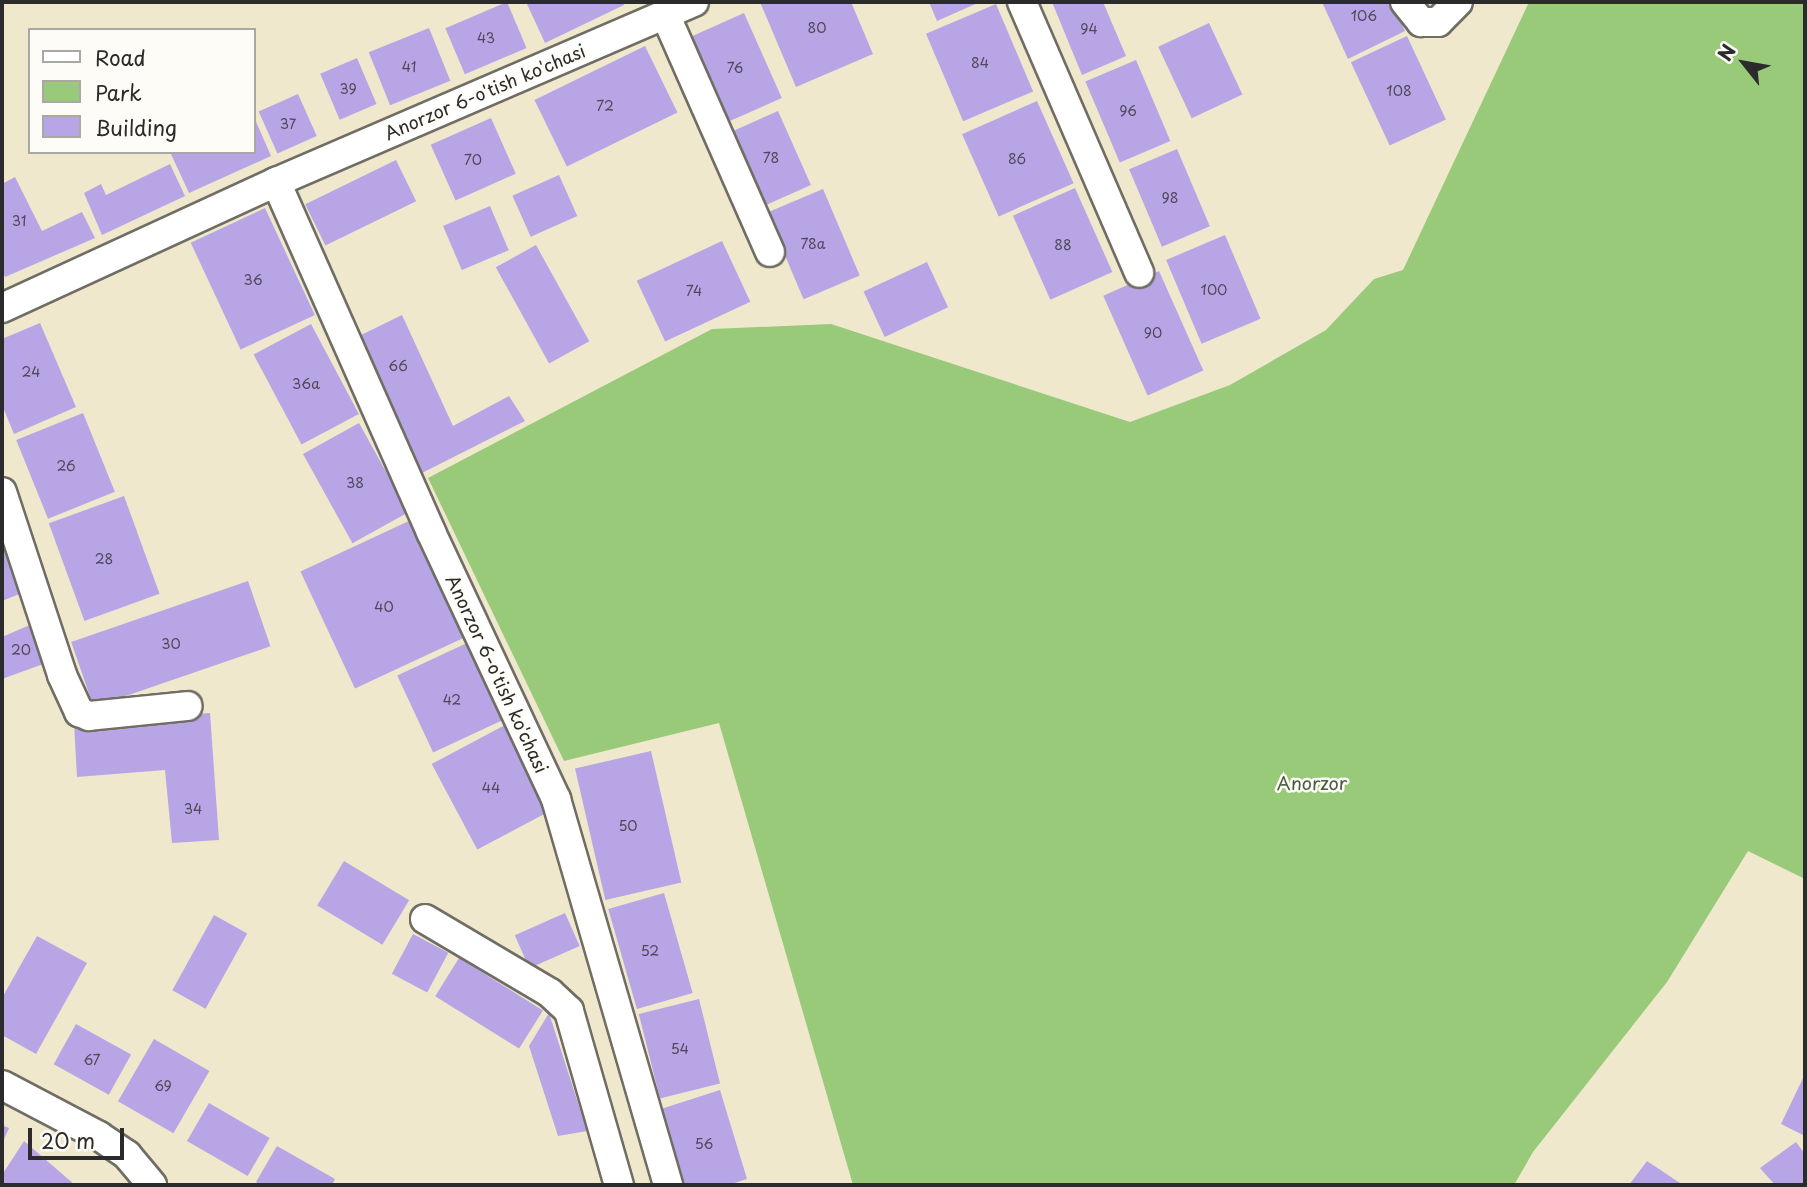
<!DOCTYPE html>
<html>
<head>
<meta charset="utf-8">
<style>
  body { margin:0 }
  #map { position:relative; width:1807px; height:1187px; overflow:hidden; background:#efe8cd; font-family:"Playpen Sans",sans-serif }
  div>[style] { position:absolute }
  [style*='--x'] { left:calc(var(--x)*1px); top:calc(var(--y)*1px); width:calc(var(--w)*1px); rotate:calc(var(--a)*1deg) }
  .green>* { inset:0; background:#98ca7a }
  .building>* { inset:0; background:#b8a5e6; transform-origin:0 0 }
  .roads { filter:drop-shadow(2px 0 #706d64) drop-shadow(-2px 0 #706d64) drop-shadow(0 2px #706d64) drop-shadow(0 -2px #706d64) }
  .minor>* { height:28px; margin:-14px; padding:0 14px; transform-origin:14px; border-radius:14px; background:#fff }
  span { translate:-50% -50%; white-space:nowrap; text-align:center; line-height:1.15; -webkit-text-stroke:5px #fdfcf7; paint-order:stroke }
  .number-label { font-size:14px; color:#4e4a5a }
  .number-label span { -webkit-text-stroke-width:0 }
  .street-label { font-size:18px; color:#2b2b2b }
  .park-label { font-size:18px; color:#4c5b43 }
  .frame { position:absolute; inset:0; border:4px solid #2b2b2b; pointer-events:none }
  .legend { position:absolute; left:28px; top:28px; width:228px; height:126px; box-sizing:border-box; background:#fdfcf7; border:2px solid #a9a8a5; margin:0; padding:9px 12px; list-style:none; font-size:21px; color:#2b2b2b }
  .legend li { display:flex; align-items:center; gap:14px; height:35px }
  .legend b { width:35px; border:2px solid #a9a8a5 }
  .north { position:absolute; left:1709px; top:28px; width:70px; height:70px; -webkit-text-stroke:5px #fdfcf7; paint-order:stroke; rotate:301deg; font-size:19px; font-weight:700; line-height:28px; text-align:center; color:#2b2b2b }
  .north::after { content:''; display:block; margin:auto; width:24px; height:32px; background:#2b2b2b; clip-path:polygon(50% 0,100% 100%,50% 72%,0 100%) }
  .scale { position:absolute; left:28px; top:1128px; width:96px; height:32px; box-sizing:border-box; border:4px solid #2b2b2b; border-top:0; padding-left:9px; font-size:21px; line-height:24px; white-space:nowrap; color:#2b2b2b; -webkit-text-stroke:5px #fdfcf7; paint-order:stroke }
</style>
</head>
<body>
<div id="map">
  <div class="green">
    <div style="clip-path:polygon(1529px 2px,1805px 2px,1805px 879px,1748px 851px,1667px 982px,1533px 1152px,1514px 1185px,853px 1185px,719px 723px,564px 761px,428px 478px,712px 329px,831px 324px,1130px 422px,1230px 385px,1326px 330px,1374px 279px,1403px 270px)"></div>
  </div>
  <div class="building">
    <div style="left:507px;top:2px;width:50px;height:67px;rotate:67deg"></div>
    <div style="clip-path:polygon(526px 2px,623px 2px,624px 5px,545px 43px)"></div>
    <div style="clip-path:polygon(760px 2px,851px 2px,873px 54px,796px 87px)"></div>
    <div style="clip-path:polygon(929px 2px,980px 2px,937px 21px)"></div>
    <div style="clip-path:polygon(1052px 2px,1103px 2px,1126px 56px,1082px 75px)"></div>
    <div style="clip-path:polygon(1322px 2px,1392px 2px,1405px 31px,1348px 59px)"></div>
    <div style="left:996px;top:4px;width:95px;height:76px;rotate:67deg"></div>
    <div style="left:744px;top:13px;width:93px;height:60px;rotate:66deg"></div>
    <div style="left:1209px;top:23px;width:79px;height:56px;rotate:65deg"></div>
    <div style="left:429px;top:28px;width:57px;height:65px;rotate:68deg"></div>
    <div style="left:1407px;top:36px;width:92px;height:62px;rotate:65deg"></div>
    <div style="left:645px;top:46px;width:74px;height:123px;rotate:64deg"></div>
    <div style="left:357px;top:58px;width:50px;height:40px;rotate:67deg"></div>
    <div style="left:1136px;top:60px;width:88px;height:55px;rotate:67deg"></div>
    <div style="left:298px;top:94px;width:46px;height:43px;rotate:66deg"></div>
    <div style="left:1037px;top:101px;width:90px;height:82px;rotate:66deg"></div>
    <div style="left:778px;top:111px;width:81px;height:51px;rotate:66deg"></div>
    <div style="clip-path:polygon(254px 117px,271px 156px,189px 193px,170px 152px,254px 152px)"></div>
    <div style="left:491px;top:118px;width:61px;height:66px;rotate:66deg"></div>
    <div style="left:1177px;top:149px;width:84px;height:52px;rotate:67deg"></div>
    <div style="left:396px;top:160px;width:46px;height:101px;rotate:64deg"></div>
    <div style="clip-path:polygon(170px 164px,185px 196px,102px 235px,84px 193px,101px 184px,106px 195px)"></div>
    <div style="left:559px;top:175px;width:45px;height:51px;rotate:66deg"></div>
    <div style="clip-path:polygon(15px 177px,42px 231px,82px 212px,95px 238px,5px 277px,2px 270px,2px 184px)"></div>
    <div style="left:1075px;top:188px;width:92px;height:68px;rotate:66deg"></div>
    <div style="left:823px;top:189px;width:94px;height:61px;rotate:67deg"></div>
    <div style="left:490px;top:206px;width:48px;height:51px;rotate:67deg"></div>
    <div style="left:265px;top:208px;width:118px;height:82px;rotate:65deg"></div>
    <div style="left:1225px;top:235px;width:91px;height:64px;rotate:67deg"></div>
    <div style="left:722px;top:241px;width:67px;height:94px;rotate:65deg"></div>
    <div style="left:536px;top:245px;width:110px;height:46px;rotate:61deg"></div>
    <div style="left:927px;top:262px;width:50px;height:70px;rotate:65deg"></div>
    <div style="left:1159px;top:271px;width:109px;height:61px;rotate:66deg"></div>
    <div style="clip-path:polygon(402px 315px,453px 426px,509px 396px,525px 421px,420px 474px,357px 337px)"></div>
    <div style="clip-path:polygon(40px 323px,76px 407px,14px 434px,2px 405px,2px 339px)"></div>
    <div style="left:311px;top:324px;width:102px;height:65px;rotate:62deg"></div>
    <div style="left:83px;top:413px;width:85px;height:72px;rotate:68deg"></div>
    <div style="left:359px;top:423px;width:102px;height:64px;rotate:61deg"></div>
    <div style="left:124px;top:496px;width:104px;height:80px;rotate:70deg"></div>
    <div style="left:411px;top:520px;width:129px;height:122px;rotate:65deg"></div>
    <div style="clip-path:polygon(2px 539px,22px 593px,2px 601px)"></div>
    <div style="left:248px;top:581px;width:69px;height:187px;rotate:71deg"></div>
    <div style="clip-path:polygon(32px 624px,46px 663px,2px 679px,2px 637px)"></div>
    <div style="left:467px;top:643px;width:85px;height:77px;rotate:65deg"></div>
    <div style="clip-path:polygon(210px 713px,219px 840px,172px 843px,165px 770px,77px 777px,74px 723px)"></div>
    <div style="left:505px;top:725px;width:97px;height:83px;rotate:62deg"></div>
    <div style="left:651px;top:751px;width:135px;height:78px;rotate:77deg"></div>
    <div style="left:344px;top:861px;width:76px;height:52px;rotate:31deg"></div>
    <div style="left:664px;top:893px;width:104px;height:58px;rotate:74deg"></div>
    <div style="left:565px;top:913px;width:36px;height:55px;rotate:66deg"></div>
    <div style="left:214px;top:915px;width:38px;height:86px;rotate:29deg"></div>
    <div style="left:413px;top:934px;width:40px;height:45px;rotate:28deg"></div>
    <div style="clip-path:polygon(37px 936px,87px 963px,36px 1054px,2px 1035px,2px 998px)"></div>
    <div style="left:459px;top:958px;width:99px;height:45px;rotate:32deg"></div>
    <div style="left:699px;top:999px;width:87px;height:62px;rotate:76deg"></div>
    <div style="clip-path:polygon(549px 1013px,587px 1131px,558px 1136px,529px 1046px)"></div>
    <div style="left:76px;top:1024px;width:63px;height:46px;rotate:29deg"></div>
    <div style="left:154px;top:1039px;width:64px;height:72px;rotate:30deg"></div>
    <div style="clip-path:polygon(1805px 1074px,1805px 1136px,1781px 1124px)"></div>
    <div style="clip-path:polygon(720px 1090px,747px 1179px,728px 1185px,685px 1185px,661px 1109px)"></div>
    <div style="left:209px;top:1103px;width:70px;height:44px;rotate:30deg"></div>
    <div style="clip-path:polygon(2px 1125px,9px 1128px,2px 1144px)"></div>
    <div style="clip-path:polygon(24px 1141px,75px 1185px,2px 1185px,2px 1175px)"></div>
    <div style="clip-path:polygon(1796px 1142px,1805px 1154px,1805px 1185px,1775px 1185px,1760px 1168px)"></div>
    <div style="clip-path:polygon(277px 1146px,335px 1179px,332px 1185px,261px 1185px,256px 1182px)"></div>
    <div style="clip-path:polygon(1647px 1161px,1683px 1185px,1629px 1185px)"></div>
  </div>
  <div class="roads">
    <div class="minor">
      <div style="--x:1022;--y:2;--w:295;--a:66.6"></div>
      <div style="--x:1405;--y:2;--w:26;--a:51"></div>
      <div style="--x:1421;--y:22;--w:17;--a:0"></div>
      <div style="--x:1438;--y:22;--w:28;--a:-45"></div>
      <div style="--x:665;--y:14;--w:260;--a:66.2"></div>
      <div style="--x:276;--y:182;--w:383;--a:66.1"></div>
      <div style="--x:431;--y:532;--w:295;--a:64.9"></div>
      <div style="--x:556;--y:799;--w:402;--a:73.8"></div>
      <div style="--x:2;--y:308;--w:302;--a:-24.7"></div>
      <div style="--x:276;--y:182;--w:455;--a:-23.3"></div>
      <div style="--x:2;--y:492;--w:193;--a:71.8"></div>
      <div style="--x:62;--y:675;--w:41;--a:65.3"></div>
      <div style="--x:79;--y:712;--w:11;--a:22"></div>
      <div style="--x:89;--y:716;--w:99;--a:-5.8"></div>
      <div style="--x:425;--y:919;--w:145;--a:30.6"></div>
      <div style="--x:550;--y:993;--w:26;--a:43"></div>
      <div style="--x:569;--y:1011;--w:181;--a:74"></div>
      <div style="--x:2;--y:1085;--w:110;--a:27.7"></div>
      <div style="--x:99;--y:1136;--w:34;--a:34"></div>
      <div style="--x:127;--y:1155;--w:39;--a:50"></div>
    </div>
  </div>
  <div class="number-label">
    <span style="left:1364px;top:16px">106</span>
    <span style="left:817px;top:28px">80</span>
    <span style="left:1089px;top:29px">94</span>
    <span style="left:486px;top:38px">43</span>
    <span style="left:980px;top:63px">84</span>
    <span style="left:409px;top:67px">41</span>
    <span style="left:735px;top:68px">76</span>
    <span style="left:348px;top:89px">39</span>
    <span style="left:1399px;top:91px">108</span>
    <span style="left:605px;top:106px">72</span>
    <span style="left:1128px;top:111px">96</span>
    <span style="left:288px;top:124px">37</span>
    <span style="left:771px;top:158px">78</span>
    <span style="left:1017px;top:159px">86</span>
    <span style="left:473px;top:160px">70</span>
    <span style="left:1170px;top:198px">98</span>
    <span style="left:19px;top:221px">31</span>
    <span style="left:813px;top:244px">78а</span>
    <span style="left:1063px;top:245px">88</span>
    <span style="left:253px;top:280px">36</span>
    <span style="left:1214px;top:290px">100</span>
    <span style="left:694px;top:291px">74</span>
    <span style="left:1153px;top:333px">90</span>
    <span style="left:398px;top:366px">66</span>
    <span style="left:31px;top:372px">24</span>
    <span style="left:306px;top:384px">36а</span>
    <span style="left:66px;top:466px">26</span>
    <span style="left:355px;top:483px">38</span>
    <span style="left:104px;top:559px">28</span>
    <span style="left:384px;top:607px">40</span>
    <span style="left:171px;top:644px">30</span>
    <span style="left:21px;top:650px">20</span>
    <span style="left:452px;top:700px">42</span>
    <span style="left:491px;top:788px">44</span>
    <span style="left:193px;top:809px">34</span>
    <span style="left:628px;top:826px">50</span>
    <span style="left:650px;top:951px">52</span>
    <span style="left:680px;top:1049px">54</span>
    <span style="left:92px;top:1060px">67</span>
    <span style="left:163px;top:1086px">69</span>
    <span style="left:704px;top:1144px">56</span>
  </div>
  <div class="street-label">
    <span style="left:485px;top:92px;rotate:-23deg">Anorzor 6-o'tish ko'chasi</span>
    <span style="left:497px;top:674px;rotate:65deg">Anorzor 6-o'tish ko'chasi</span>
  </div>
  <div class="park-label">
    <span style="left:1312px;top:783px">Anorzor</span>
  </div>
  <div class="frame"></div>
  <ul class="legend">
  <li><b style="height:9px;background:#fff"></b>Road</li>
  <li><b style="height:19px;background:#98ca7a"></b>Park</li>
  <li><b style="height:19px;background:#b8a5e6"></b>Building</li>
  </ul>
  <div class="north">N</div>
  <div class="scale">20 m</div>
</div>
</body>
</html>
